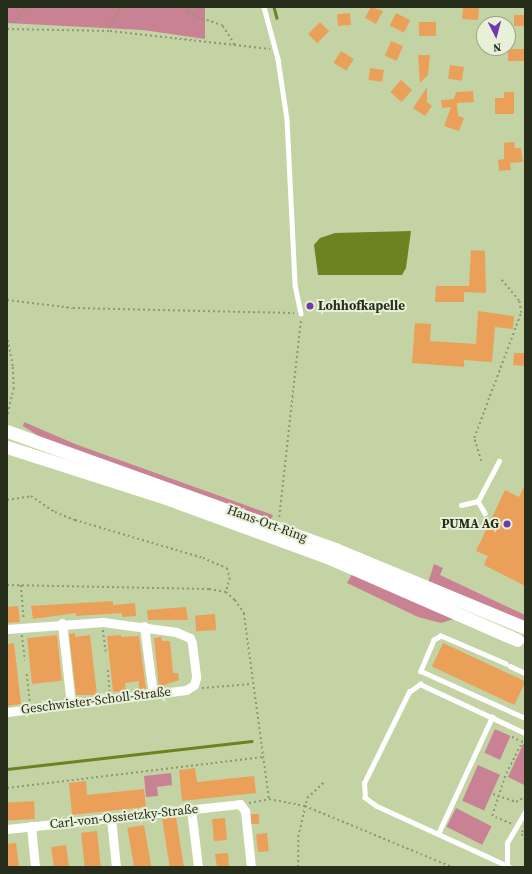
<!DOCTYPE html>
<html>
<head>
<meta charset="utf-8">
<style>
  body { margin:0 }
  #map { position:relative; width:532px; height:874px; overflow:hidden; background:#c4d3a4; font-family:"Source Serif 4",serif }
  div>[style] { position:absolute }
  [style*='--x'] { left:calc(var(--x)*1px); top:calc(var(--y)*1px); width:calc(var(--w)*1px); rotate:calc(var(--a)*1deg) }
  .green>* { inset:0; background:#c98294; transform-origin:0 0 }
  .water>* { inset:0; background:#6b8321 }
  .stream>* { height:2.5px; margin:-1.25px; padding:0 1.25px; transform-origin:1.25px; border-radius:1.25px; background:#6b8321 }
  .building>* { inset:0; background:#eba059; transform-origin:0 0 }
  .path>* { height:1.5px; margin-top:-0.75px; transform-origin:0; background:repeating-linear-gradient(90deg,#8d9874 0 2px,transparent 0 5px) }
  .lane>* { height:4.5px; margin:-2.25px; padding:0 2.25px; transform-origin:2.25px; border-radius:2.25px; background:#fff }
  .street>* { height:9px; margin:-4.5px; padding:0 4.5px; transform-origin:4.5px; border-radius:4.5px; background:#fff }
  .secondary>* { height:13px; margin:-6.5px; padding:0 6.5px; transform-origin:6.5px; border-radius:6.5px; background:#fff }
  .dots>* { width:11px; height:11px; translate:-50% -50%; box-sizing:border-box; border:2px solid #e8f0d8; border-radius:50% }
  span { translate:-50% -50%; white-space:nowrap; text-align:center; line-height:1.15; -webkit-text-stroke:4px #e8f0d8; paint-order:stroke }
  .poi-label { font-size:13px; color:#272d1b; font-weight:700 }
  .left { translate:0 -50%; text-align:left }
  .right { translate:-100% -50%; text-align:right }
  .street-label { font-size:13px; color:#272d1b }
  .frame { position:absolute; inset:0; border:8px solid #272d1b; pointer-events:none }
  .north { position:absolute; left:476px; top:16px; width:40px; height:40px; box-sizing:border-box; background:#e8f0d8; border:1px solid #9ba28c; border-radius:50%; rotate:174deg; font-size:11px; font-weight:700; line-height:16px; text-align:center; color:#272d1b }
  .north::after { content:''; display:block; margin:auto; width:14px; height:18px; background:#7238ae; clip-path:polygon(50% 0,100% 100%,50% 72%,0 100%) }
</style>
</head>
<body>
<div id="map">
  <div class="green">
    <div style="clip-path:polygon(7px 7px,205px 7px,205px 39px,143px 30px,7px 23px)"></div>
    <div style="clip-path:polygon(24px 422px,75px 444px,273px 515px,271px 519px,40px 437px,23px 426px)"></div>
    <div style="clip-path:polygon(434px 564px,443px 568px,440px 575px,525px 615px,525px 623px,428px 583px)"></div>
    <div style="clip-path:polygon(352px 574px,457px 618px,441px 623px,418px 617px,347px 583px)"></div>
    <div style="left:495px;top:729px;width:17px;height:26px;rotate:24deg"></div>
    <div style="clip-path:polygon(523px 744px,525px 745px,524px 785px,508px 777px)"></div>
    <div style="left:478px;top:765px;width:24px;height:39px;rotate:24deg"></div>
    <div style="clip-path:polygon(171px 773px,172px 785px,157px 787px,158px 796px,146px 797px,144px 776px)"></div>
    <div style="left:456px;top:808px;width:40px;height:21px;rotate:27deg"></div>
  </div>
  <div class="water">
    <div style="clip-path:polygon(411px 231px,406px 268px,402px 275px,318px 275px,314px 245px,320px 238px,335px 233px)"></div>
  </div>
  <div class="stream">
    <div style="--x:274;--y:7;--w:11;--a:75"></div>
    <div style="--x:7;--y:769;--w:246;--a:-6.5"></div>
  </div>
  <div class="building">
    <div style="clip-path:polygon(371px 7px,383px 11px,376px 24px,365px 18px)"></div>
    <div style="left:463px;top:7px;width:16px;height:12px;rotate:4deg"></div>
    <div style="left:350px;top:13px;width:12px;height:13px;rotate:85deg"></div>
    <div style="left:396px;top:13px;width:16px;height:14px;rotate:27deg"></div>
    <div style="left:514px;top:15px;width:11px;height:11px"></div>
    <div style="left:320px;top:22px;width:13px;height:17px;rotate:45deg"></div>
    <div style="left:419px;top:22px;width:17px;height:14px"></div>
    <div style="left:391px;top:41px;width:13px;height:16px;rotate:23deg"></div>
    <div style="left:508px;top:49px;width:16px;height:12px"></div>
    <div style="left:341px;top:51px;width:15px;height:14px;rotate:32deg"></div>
    <div style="clip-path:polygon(418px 55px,430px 55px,428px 75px,420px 83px)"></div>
    <div style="left:450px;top:65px;width:14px;height:14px;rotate:8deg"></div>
    <div style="left:370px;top:68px;width:14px;height:12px;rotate:8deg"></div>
    <div style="left:401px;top:80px;width:15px;height:16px;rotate:42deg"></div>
    <div style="clip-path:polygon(427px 87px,427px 102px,432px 106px,425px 116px,413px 108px)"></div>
    <div style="clip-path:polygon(473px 91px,474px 102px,457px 103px,458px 116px,464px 118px,459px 131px,444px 126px,451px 107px,442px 108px,441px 100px,454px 99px,456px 92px)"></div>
    <div style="clip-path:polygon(504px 92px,514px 92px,514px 114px,495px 114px,495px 98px,504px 98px)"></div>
    <div style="clip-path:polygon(514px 142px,515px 148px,521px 148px,523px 162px,510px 163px,511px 170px,499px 171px,498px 160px,504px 159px,504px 143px)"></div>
    <div style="clip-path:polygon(471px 250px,485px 251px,486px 293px,464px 292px,464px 302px,435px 302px,436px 286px,469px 286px)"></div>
    <div style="clip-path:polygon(478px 311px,514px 316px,513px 329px,495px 327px,492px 362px,464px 360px,464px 367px,412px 363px,415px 323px,431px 324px,430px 341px,476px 344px)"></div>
    <div style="clip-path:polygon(514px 353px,525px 353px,525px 366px,513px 365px)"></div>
    <div style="clip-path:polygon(525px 484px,525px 586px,484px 565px,488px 556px,476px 551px,505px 490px,519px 497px)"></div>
    <div style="clip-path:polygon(113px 601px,113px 605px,135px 603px,136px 616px,122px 617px,122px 613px,76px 616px,76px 613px,33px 619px,31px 606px)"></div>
    <div style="clip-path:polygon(18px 606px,20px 622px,7px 623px,7px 607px)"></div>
    <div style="clip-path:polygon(186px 607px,188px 620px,148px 620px,147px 610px)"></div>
    <div style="left:215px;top:614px;width:16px;height:20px;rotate:86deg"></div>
    <div style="clip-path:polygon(75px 633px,75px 637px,90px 635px,97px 695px,76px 695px,69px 634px)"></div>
    <div style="left:57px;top:635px;width:46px;height:30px;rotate:84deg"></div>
    <div style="clip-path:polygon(121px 635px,121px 637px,139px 636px,146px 689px,139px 690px,139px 681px,125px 683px,126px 691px,113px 692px,107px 636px)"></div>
    <div style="clip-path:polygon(161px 637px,162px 641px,170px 641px,173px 673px,178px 673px,179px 680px,159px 687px,154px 638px)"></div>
    <div style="clip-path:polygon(14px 643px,21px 704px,7px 706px,7px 644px)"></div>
    <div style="left:443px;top:643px;width:91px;height:26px;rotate:25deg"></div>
    <div style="clip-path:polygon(195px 768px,197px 782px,254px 776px,256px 793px,182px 801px,179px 770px)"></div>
    <div style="clip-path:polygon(86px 781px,87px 795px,144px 789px,146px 807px,72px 815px,69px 783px)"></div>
    <div style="left:34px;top:801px;width:18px;height:27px;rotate:87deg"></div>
    <div style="left:251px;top:814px;width:8px;height:10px"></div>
    <div style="left:176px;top:817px;width:51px;height:14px;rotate:81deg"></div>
    <div style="left:225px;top:818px;width:22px;height:13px;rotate:85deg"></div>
    <div style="left:144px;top:825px;width:42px;height:17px;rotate:80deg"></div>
    <div style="left:97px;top:831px;width:36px;height:16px;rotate:84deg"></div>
    <div style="left:267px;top:833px;width:18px;height:11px;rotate:84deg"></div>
    <div style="clip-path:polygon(16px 843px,19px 867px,7px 867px,7px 844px)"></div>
    <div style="left:66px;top:845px;width:22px;height:15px;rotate:82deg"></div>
    <div style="clip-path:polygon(228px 853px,229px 867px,217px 867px,215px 854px)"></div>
  </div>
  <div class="path">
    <div style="--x:39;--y:7;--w:11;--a:0"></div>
    <div style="--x:122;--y:7;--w:7;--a:0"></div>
    <div style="--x:183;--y:7;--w:8;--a:50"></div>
    <div style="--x:188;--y:13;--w:37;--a:20"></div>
    <div style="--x:223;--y:26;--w:22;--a:58"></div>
    <div style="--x:13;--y:23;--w:22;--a:-47"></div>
    <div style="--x:108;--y:28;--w:25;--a:-58"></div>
    <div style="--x:7;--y:29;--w:103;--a:1.1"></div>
    <div style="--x:110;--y:31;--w:161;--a:6.4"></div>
    <div style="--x:7;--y:300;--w:66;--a:6.9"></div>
    <div style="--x:73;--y:308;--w:221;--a:1.3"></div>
    <div style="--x:7;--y:335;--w:33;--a:79"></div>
    <div style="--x:13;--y:367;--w:21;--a:87"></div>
    <div style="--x:14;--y:388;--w:31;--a:103"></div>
    <div style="--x:481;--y:461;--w:24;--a:-107"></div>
    <div style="--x:474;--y:438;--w:134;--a:-69.4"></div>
    <div style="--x:521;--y:313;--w:12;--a:-99"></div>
    <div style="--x:519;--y:301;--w:30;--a:-130"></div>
    <div style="--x:7;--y:500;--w:24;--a:-9"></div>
    <div style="--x:31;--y:496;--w:29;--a:34"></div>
    <div style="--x:55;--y:512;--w:22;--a:22"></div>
    <div style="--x:75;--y:520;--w:134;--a:16.5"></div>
    <div style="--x:203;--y:558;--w:26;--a:23"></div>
    <div style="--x:227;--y:568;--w:10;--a:73"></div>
    <div style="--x:230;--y:578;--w:15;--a:106"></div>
    <div style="--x:279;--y:517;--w:199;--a:-83.7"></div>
    <div style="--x:7;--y:585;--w:202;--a:1.1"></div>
    <div style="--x:209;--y:589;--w:17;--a:10"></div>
    <div style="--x:226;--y:592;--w:12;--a:42"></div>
    <div style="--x:235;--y:600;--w:16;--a:55"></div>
    <div style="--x:244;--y:613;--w:188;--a:82.3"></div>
    <div style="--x:21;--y:585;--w:34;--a:85"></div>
    <div style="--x:103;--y:630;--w:22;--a:82"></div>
    <div style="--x:22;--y:635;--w:26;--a:83"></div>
    <div style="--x:108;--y:670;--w:22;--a:85"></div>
    <div style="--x:27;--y:674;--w:28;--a:84"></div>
    <div style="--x:202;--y:688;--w:50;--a:-4.6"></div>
    <div style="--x:512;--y:737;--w:14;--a:25"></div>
    <div style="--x:7;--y:788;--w:258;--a:-6.9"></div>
    <div style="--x:493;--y:794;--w:24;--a:19"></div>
    <div style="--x:516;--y:802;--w:10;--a:-29"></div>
    <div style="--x:249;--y:803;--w:20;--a:-11"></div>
    <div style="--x:269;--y:799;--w:37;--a:11"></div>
    <div style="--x:305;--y:806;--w:159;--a:22.5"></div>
    <div style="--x:511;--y:824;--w:21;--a:-157"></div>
    <div style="--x:492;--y:816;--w:40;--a:-72"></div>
    <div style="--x:504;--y:778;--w:40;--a:-63.4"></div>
    <div style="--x:525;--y:826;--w:9;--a:111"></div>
    <div style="--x:522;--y:834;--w:7;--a:63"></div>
    <div style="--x:298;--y:867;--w:30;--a:-90"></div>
    <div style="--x:298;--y:837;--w:40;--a:-77"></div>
    <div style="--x:307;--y:798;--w:23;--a:-43"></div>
  </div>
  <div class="lane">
    <div style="--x:264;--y:7;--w:54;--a:74.9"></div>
    <div style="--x:278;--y:59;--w:61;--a:81.5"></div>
    <div style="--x:287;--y:119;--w:166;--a:87.2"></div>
    <div style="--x:295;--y:285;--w:29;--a:78"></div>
    <div style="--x:478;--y:501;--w:14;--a:60"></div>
    <div style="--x:461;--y:505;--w:17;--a:-13"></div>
    <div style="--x:478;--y:501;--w:45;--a:-62.3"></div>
    <div style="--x:506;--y:664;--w:71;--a:-156.7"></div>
    <div style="--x:441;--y:636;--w:8;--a:150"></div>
    <div style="--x:434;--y:640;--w:34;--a:113"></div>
    <div style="--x:421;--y:671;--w:114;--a:24.3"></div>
    <div style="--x:510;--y:666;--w:17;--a:25"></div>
    <div style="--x:438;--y:834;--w:129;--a:-65.2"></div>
    <div style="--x:507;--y:866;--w:23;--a:-90"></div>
    <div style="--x:507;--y:843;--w:36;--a:-60"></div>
    <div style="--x:509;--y:867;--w:146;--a:-155.4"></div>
    <div style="--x:376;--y:806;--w:14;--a:-144"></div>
    <div style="--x:365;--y:798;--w:15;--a:-94"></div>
    <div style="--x:364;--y:783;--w:102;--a:-63.7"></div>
    <div style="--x:409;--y:692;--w:14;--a:-36"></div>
    <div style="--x:420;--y:684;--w:116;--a:25"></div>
  </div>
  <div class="street">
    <div style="--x:62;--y:623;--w:81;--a:83.7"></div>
    <div style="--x:144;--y:626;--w:69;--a:82.5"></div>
    <div style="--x:7;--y:629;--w:96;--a:-4.2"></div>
    <div style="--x:103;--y:622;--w:74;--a:7.8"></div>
    <div style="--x:176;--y:632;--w:15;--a:23"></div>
    <div style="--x:190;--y:638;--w:5;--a:68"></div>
    <div style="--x:192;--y:643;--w:35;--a:83"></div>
    <div style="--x:196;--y:678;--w:7;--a:106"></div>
    <div style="--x:194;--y:685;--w:9;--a:148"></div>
    <div style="--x:186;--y:690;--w:180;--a:173"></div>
    <div style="--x:191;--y:809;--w:58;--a:83.1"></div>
    <div style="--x:111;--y:818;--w:49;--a:84.2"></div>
    <div style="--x:31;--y:826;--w:41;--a:84.4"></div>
    <div style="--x:7;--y:829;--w:234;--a:-6.1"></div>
    <div style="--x:240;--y:804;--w:9;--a:54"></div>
    <div style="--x:245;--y:811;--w:56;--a:83.9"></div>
  </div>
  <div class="secondary">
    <div style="--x:7;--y:431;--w:349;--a:19.8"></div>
    <div style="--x:335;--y:549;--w:204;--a:22.5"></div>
    <div style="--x:7;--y:447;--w:164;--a:17.8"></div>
    <div style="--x:163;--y:497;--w:180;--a:20.1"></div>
    <div style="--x:332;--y:559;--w:202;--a:23.6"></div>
  </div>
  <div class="dots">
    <div style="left:310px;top:306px;background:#7238ae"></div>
    <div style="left:507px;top:524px;background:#7238ae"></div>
  </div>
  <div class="poi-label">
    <span class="left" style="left:318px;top:306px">Lohhofkapelle</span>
    <span class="right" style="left:499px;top:524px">PUMA AG</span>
  </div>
  <div class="street-label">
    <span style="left:267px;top:524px;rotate:20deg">Hans-Ort-Ring</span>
    <span style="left:96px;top:701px;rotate:-7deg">Geschwister-Scholl-Straße</span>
    <span style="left:124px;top:817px;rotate:-6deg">Carl-von-Ossietzky-Straße</span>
  </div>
  <div class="frame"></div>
  <div class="north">N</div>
</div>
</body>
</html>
